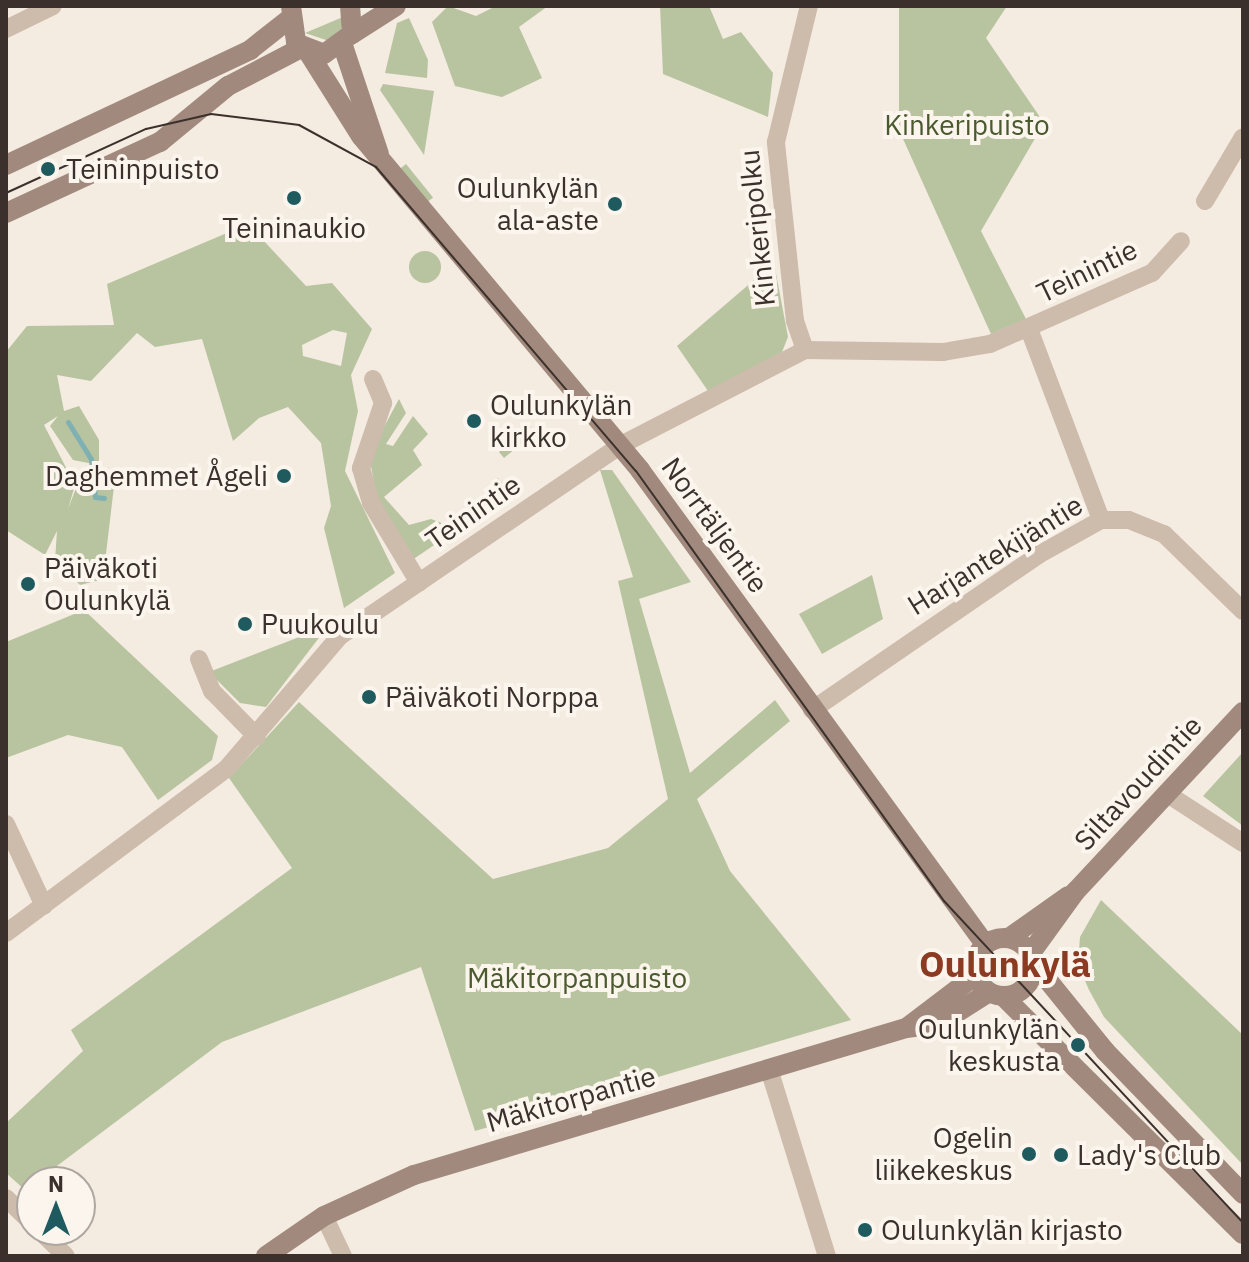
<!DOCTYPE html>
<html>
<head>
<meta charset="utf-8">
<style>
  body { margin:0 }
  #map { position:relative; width:1249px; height:1262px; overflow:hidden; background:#f4ebe1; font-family:"IBM Plex Sans",sans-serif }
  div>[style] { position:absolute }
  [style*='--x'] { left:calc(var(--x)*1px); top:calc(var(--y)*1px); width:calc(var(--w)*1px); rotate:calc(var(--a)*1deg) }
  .green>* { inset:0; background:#b8c4a0; transform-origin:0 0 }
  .round { border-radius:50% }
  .stream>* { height:5px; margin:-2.5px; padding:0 2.5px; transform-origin:2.5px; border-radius:2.5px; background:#7fb0b2 }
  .street>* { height:18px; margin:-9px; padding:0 9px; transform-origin:9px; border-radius:9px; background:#cdbbac }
  .secondary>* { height:20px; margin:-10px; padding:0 10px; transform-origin:10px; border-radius:10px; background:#a18a7d }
  .secondary>.ring { margin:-10px; padding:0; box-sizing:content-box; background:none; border:20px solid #a18a7d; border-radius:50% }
  .tram>* { height:2px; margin:-1px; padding:0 1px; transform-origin:1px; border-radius:1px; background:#3b302b }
  .dots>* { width:22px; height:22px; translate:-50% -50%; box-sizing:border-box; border:4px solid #fbf5ee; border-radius:50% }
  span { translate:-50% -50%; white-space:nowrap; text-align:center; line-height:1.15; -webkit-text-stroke:8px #fbf5ee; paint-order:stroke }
  .park-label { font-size:28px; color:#4a5a2e }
  .poi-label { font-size:28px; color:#3b302b }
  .left { translate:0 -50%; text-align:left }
  .right { translate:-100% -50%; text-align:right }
  .street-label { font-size:28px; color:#3b302b }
  .district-label { font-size:36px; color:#8c3b22; font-weight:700 }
  .frame { position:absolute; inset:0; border:8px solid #3b302b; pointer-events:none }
  .north { position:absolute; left:16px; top:1166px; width:80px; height:80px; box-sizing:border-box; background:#fbf5ee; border:2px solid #aea6a0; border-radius:50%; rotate:0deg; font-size:22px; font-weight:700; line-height:32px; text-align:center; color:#3b302b }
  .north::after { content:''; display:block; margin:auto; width:28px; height:36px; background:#1f5a5e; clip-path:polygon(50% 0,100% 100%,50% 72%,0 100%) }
</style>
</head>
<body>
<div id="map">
  <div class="green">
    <div style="clip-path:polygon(448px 6px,476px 16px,496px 6px,548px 6px,519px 27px,542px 78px,502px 97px,455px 86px,432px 22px)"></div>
    <div style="clip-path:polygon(660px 6px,709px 6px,723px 39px,741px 32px,773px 73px,768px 117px,663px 74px)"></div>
    <div style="clip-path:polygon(899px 6px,1007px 6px,986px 38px,1044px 123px,981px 231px,1026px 319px,991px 334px,899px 130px)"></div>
    <div style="clip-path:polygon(343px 17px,341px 32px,329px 41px,305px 33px)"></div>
    <div style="clip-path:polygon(409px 18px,428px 60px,427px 78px,385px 73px,397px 23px)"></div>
    <div style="clip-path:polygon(383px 84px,434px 91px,424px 155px,380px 90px)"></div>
    <div style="left:406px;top:164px;width:43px;height:8px;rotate:51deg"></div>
    <div style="clip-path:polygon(evenodd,248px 224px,306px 286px,332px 283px,372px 329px,351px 375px,358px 411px,345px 471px,395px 573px,344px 608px,324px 528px,331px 506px,321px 443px,288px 407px,259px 418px,233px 441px,202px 339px,155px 347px,137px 333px,91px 381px,57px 375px,64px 411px,79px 406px,99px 440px,99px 465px,73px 460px,50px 426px,58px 416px,44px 425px,75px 485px,68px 509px,81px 475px,106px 471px,115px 478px,103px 579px,80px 585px,55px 560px,57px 531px,45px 555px,6px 530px,6px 352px,27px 326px,114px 325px,107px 284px,248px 224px,333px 330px,347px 333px,341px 366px,303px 356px,302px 345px,333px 330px)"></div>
    <div class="round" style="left:409px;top:251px;width:32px;height:32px"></div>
    <div style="clip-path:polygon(774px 263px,788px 337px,782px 352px,708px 391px,677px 346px)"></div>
    <div style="clip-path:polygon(399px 399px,406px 413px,386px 444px,393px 446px,413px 416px,428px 434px,413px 450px,422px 465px,384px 497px,409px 525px,431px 519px,458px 529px,412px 560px,377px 500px,369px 455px)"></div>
    <div style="clip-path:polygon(530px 425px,534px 433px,504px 458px,499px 452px)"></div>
    <div style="clip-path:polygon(600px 470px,612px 470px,691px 582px,639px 599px,690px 773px,775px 700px,790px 721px,697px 799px,730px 871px,851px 1020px,475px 1131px,421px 967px,222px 1042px,25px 1190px,6px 1173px,6px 1123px,83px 1051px,71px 1030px,292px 868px,229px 778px,299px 702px,493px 879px,608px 848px,668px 799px,618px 581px,633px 577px)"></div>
    <div style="clip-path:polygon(498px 478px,515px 498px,510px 501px,486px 493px)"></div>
    <div style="clip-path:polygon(872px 575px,883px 619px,822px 654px,799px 614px)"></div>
    <div style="clip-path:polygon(84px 610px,218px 736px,212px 760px,158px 800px,122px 747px,68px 735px,6px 758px,6px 642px)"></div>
    <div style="clip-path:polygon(328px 626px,266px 707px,240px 703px,209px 672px)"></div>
    <div style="clip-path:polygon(1243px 752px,1243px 826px,1203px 796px)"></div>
    <div style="clip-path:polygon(1101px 900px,1243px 1035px,1243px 1165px,1104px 1017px,1089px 990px,1078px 964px,1080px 937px)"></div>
  </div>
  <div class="stream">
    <div style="--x:68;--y:422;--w:44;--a:58.1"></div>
    <div style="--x:91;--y:459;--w:38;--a:84"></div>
    <div style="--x:95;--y:497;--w:9;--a:6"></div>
  </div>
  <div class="street">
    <div style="--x:6;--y:29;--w:52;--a:-26.1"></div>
    <div style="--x:1205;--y:201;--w:74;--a:-59.3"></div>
    <div style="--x:1029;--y:329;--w:204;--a:69.3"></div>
    <div style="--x:805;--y:350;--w:31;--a:-109"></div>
    <div style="--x:795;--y:321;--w:180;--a:-96.1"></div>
    <div style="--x:776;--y:142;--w:140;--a:-76.4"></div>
    <div style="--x:373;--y:379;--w:26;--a:67"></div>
    <div style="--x:383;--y:403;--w:69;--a:108.7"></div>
    <div style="--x:361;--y:468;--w:36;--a:74"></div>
    <div style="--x:371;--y:503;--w:93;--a:59"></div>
    <div style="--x:199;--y:659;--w:35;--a:68"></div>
    <div style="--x:212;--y:691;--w:64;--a:45.6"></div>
    <div style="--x:812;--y:710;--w:276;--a:-34.4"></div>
    <div style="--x:1040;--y:554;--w:70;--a:-29.1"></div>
    <div style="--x:1101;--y:520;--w:28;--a:0"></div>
    <div style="--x:1129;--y:520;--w:38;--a:22"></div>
    <div style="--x:1164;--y:534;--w:110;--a:44.3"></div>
    <div style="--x:1166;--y:793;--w:92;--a:33"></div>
    <div style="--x:6;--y:824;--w:90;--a:65.1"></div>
    <div style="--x:6;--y:933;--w:274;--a:-36.7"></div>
    <div style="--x:226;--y:769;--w:175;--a:-49.4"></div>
    <div style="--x:340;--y:636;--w:340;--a:-34.2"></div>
    <div style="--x:621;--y:445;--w:207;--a:-27.3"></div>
    <div style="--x:805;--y:350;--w:138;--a:0.8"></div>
    <div style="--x:943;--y:352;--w:48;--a:-9.7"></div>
    <div style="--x:990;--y:344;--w:177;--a:-23.7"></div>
    <div style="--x:1152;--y:273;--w:43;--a:-47.8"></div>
    <div style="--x:769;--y:1069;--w:196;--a:72.8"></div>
    <div style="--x:6;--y:1198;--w:36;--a:44"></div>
    <div style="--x:324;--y:1216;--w:44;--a:64.6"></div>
    <div style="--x:39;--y:1230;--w:37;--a:44"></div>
  </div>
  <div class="secondary">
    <div style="--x:291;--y:6;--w:37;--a:82"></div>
    <div style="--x:296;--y:43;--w:30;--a:21"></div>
    <div style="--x:324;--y:54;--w:34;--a:-36"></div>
    <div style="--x:352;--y:34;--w:28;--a:-94"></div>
    <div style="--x:352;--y:34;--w:52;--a:-32.5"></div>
    <div style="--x:343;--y:46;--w:114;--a:71.6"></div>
    <div style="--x:308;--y:52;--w:99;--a:57.8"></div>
    <div style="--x:361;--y:136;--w:435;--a:50.1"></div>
    <div style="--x:640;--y:470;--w:586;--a:53.95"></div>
    <div style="--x:6;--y:165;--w:270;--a:-25.2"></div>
    <div style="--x:250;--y:50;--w:48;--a:-38.3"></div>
    <div style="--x:6;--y:213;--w:170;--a:-24.8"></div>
    <div style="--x:160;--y:142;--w:88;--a:-39.5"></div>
    <div style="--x:228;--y:86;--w:82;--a:-27.5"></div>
    <div style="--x:1009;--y:938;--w:72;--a:-35.4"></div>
    <div class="ring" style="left:975px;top:938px;width:38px;height:38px"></div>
    <div style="--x:1030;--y:954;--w:77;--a:-54"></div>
    <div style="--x:1075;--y:892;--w:246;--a:-47"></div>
    <div style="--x:1033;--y:962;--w:114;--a:51"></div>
    <div style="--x:1105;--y:1051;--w:199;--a:46"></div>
    <div style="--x:1003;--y:996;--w:338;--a:44.8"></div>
    <div style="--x:909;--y:1026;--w:84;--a:-37.3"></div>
    <div style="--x:266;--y:1256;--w:70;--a:-34.6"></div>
    <div style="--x:324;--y:1216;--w:99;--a:-24.5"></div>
    <div style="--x:414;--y:1175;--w:513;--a:-16.64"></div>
    <div style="--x:906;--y:1028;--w:33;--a:-7"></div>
    <div style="--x:939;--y:1024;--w:59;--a:-32.6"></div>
  </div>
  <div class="tram">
    <div style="--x:6;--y:193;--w:154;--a:-24.6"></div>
    <div style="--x:146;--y:129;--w:67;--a:-13"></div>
    <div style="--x:211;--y:114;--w:89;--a:7.1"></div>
    <div style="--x:299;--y:125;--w:88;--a:28.6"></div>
    <div style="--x:376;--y:167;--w:400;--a:49.5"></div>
    <div style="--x:636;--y:471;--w:529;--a:54.39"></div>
    <div style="--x:944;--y:901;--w:439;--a:47.1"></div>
  </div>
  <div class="dots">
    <div style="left:48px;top:169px;background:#1f5a5e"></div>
    <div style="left:294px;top:198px;background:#1f5a5e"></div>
    <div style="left:615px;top:204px;background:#1f5a5e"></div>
    <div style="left:474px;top:421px;background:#1f5a5e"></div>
    <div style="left:284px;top:476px;background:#1f5a5e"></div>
    <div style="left:28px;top:584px;background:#1f5a5e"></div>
    <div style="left:245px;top:624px;background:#1f5a5e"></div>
    <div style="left:369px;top:697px;background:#1f5a5e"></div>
    <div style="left:1078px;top:1045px;background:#1f5a5e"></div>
    <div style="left:1029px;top:1154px;background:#1f5a5e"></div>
    <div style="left:1061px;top:1155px;background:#1f5a5e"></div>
    <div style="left:865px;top:1230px;background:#1f5a5e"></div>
  </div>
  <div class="park-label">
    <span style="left:967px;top:125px">Kinkeripuisto</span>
    <span style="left:577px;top:978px">Mäkitorpanpuisto</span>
  </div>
  <div class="poi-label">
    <span class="left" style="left:66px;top:169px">Teininpuisto</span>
    <span class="right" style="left:599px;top:204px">Oulunkylän<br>ala-aste</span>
    <span style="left:294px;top:228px">Teininaukio</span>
    <span class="left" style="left:490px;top:421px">Oulunkylän<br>kirkko</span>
    <span class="right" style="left:268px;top:476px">Daghemmet Ågeli</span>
    <span class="left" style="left:44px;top:584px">Päiväkoti<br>Oulunkylä</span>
    <span class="left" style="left:261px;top:624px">Puukoulu</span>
    <span class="left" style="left:385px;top:697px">Päiväkoti Norppa</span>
    <span class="right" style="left:1060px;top:1045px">Oulunkylän<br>keskusta</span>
    <span class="right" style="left:1013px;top:1154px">Ogelin<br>liikekeskus</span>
    <span class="left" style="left:1077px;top:1155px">Lady's Club</span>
    <span class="left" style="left:881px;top:1230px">Oulunkylän kirjasto</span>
  </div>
  <div class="street-label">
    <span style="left:757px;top:228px;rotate:-96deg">Kinkeripolku</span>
    <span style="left:1087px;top:271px;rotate:-26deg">Teinintie</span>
    <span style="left:473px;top:512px;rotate:-35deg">Teinintie</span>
    <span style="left:715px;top:525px;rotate:54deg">Norrtäljentie</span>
    <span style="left:995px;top:555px;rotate:-32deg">Harjantekijäntie</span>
    <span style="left:1138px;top:783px;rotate:-47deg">Siltavoudintie</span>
    <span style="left:571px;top:1099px;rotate:-16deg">Mäkitorpantie</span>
  </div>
  <div class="district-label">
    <span style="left:1005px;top:964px">Oulunkylä</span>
  </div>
  <div class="frame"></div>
  <div class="north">N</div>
</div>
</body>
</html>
